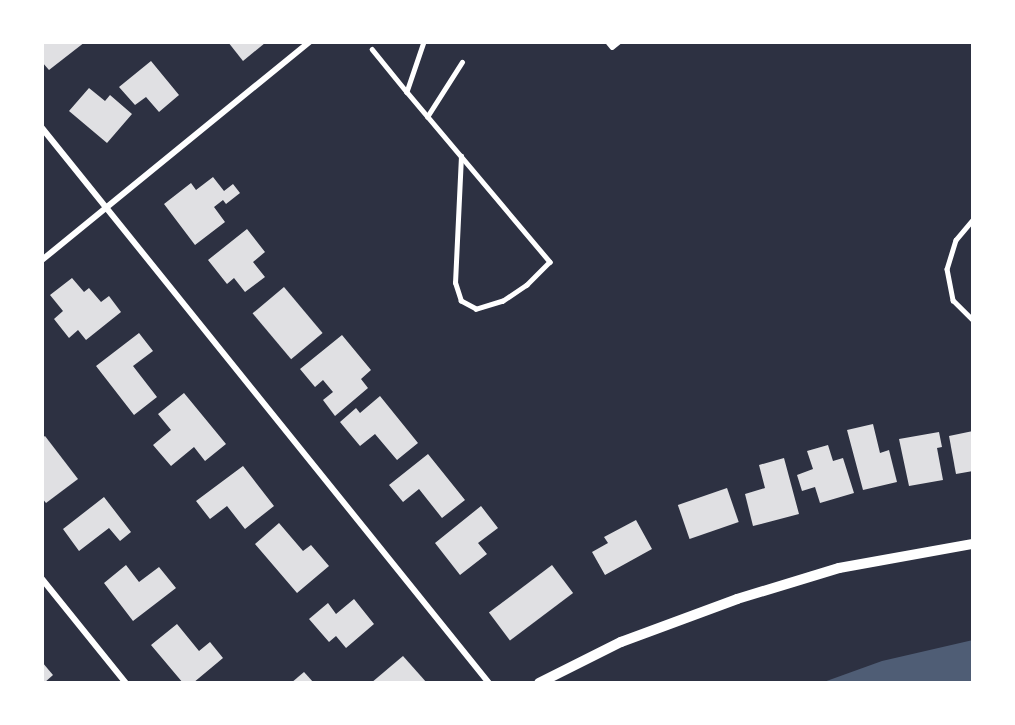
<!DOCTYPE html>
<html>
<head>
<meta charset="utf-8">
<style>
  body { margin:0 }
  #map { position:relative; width:1015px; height:725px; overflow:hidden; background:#2d3142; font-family:Mulish,sans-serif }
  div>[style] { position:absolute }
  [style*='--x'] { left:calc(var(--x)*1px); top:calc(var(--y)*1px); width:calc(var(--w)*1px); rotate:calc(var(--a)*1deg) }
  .water>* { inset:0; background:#4f5d75 }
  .building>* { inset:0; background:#e0e0e3; transform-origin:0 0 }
  .service>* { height:4.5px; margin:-2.25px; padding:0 2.25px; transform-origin:2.25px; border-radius:2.25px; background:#fff }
  .minor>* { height:6px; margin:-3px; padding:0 3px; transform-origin:3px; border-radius:3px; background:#fff }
  .tertiary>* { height:10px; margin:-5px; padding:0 5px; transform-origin:5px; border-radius:5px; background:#fff }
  span { translate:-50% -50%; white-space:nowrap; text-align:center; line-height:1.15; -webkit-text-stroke:4.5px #fff; paint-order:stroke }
  .frame { position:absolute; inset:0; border:44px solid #fff; pointer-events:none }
</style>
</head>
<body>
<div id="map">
  <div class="water">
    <div style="clip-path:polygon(973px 640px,973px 683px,821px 683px,882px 661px)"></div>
  </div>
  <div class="building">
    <div style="clip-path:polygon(42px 42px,85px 42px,49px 70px,42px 62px)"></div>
    <div style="clip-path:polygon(228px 42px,264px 42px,265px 43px,243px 61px)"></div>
    <div style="clip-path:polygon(151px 61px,179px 95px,159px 112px,146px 97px,135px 105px,119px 87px)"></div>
    <div style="clip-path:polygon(89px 88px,105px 101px,110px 95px,132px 114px,107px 143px,69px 111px)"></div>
    <div style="clip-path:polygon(213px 177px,224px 191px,233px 184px,240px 193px,226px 204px,223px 200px,214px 207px,225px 222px,195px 245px,164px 204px,191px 183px,196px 190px)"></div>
    <div style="clip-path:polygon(247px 229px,265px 252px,253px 262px,265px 277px,245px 292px,234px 278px,227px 284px,208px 260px)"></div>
    <div style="clip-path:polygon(72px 278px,84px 292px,89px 288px,101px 302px,109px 296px,121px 312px,86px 340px,78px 330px,69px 338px,54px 319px,63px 311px,50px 295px)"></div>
    <div style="left:284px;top:287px;width:60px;height:41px;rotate:50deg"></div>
    <div style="clip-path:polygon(139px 333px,153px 351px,133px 366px,157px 397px,134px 415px,96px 366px)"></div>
    <div style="clip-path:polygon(342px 335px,371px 370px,361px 379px,368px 388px,335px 416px,323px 400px,333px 392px,323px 380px,315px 387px,300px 369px)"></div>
    <div style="clip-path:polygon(184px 393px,226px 444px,205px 461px,194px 447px,171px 466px,153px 445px,171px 430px,158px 414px)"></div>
    <div style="clip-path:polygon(380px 396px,418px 443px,397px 460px,375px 434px,360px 446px,340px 422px,356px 408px,360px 413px)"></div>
    <div style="clip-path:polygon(873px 424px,880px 453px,889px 450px,897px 482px,863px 490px,847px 430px)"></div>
    <div style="clip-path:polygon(973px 431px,973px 471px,956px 474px,949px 436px)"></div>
    <div style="clip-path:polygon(939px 432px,942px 447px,937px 448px,943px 480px,909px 486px,899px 439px)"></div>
    <div style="clip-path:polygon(45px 436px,78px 479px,46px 503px,42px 498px,42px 438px)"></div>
    <div style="clip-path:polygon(828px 445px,833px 461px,843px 458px,854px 493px,820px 503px,815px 487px,802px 491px,797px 475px,813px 469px,807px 451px)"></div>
    <div style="clip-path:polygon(428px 454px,465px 500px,442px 518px,419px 489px,403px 502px,389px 485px)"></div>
    <div style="clip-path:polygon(784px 458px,799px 514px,753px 526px,745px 494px,765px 488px,759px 465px)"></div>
    <div style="clip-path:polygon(243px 466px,274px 506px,245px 529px,227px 506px,210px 519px,196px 501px)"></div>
    <div style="left:727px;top:488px;width:36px;height:52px;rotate:71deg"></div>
    <div style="clip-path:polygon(104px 497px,131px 532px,120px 541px,109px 528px,79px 551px,63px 529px)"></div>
    <div style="clip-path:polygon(481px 506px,498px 528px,478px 543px,487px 554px,460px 575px,435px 543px)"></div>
    <div style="clip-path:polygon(636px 520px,652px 549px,605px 575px,592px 552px,608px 543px,604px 537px)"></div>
    <div style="clip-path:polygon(279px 523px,303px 551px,311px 545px,329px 566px,297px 593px,255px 544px)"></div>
    <div style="clip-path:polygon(126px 565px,139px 582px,159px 567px,176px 588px,133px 621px,104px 583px)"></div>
    <div style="left:552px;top:565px;width:35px;height:79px;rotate:53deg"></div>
    <div style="clip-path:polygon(354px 599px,374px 624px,346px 648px,336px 636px,329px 642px,309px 619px,328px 603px,336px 614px)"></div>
    <div style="clip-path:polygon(177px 624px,199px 651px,210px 642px,223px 658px,193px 683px,183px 683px,151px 645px)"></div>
    <div style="clip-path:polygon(403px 656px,427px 683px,371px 683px)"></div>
    <div style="clip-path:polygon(42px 662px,53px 675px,44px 683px,42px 683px)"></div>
    <div style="clip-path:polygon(304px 672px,314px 683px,291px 683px)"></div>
  </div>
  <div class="service">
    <div style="--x:424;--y:42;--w:53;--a:108.8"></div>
    <div style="--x:407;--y:92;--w:222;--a:49.9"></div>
    <div style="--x:550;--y:262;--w:33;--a:135"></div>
    <div style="--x:527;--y:285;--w:29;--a:146"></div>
    <div style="--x:503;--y:301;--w:28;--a:163"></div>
    <div style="--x:476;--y:309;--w:17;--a:-152"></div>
    <div style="--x:461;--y:301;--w:19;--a:-108"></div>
    <div style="--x:455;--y:283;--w:127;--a:-87.3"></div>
    <div style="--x:608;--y:42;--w:6;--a:51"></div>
    <div style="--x:612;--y:47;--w:8;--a:-40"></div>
    <div style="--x:372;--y:49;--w:55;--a:50.9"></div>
    <div style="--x:427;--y:117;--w:65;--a:-57.5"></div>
    <div style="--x:973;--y:220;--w:26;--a:130"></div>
    <div style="--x:956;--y:240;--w:30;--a:107"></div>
    <div style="--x:947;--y:269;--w:32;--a:79"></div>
    <div style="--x:953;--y:300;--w:28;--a:45"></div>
  </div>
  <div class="minor">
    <div style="--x:42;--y:128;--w:713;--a:51.15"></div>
    <div style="--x:42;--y:260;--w:345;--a:-39.2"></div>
    <div style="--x:42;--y:579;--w:134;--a:51.1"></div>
  </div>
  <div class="tertiary">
    <div style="--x:539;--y:683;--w:92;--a:-26.6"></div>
    <div style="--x:621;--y:642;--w:124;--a:-20.3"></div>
    <div style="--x:737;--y:599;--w:107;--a:-16.9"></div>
    <div style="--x:839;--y:568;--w:136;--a:-10.2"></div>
  </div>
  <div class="frame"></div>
</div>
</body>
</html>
